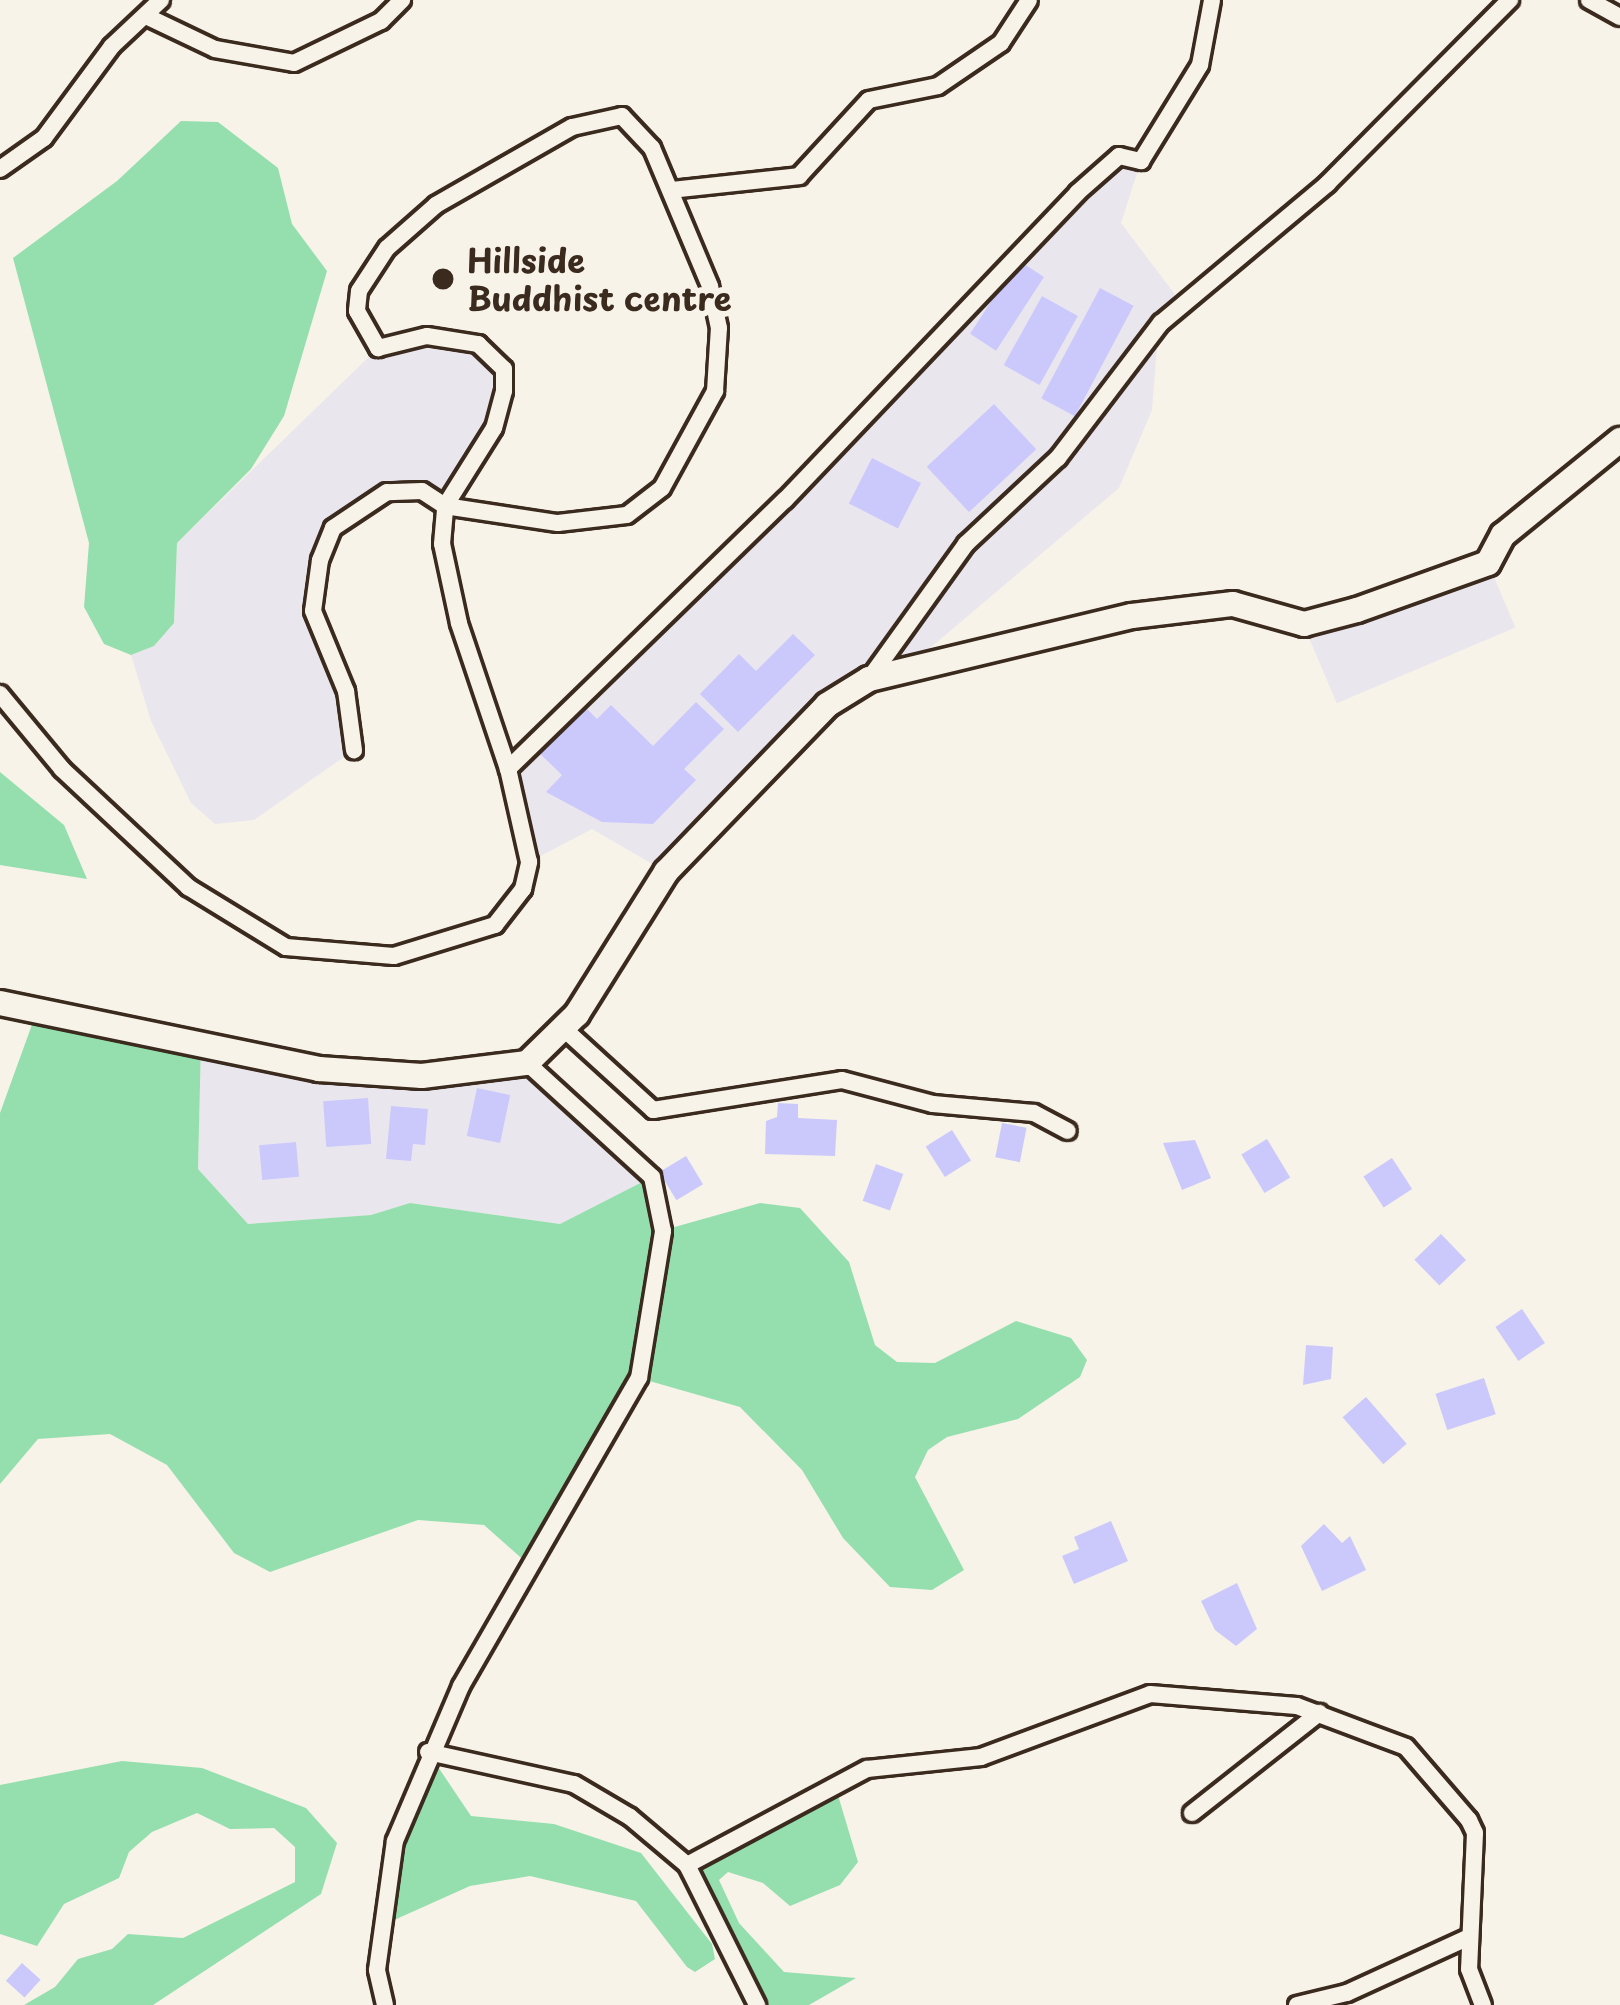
<!DOCTYPE html>
<html>
<head>
<meta charset="utf-8">
<style>
  body { margin:0 }
  #map { position:relative; width:1620px; height:2005px; overflow:hidden; background:#f7f3e8; font-family:"Playpen Sans",sans-serif }
  div>[style] { position:absolute }
  [style*='--x'] { left:calc(var(--x)*1px); top:calc(var(--y)*1px); width:calc(var(--w)*1px); rotate:calc(var(--a)*1deg) }
  .built>* { inset:0; background:#eae6ee; transform-origin:0 0 }
  .green>* { inset:0; background:#95dfae }
  .building>* { inset:0; background:#cbc9fc; transform-origin:0 0 }
  .roads { filter:drop-shadow(3px 0 #3b2a1e) drop-shadow(-3px 0 #3b2a1e) drop-shadow(0 3px #3b2a1e) drop-shadow(0 -3px #3b2a1e) }
  .minor>* { height:16px; margin:-8px; padding:0 8px; transform-origin:8px; border-radius:8px; background:#f7f3e8 }
  .secondary>* { height:24px; margin:-12px; padding:0 12px; transform-origin:12px; border-radius:12px; background:#f7f3e8 }
  .dots>* { width:33px; height:33px; translate:-50% -50%; box-sizing:border-box; border:6px solid #f7f3e8; border-radius:50% }
  span { translate:-50% -50%; white-space:nowrap; text-align:center; line-height:1.15; -webkit-text-stroke:12px #f7f3e8; paint-order:stroke }
  .poi-label { font-size:33px; color:#3b2a1e; font-weight:700 }
  .left { translate:0 -50%; text-align:left }
</style>
</head>
<body>
<div id="map">
  <div class="built">
    <div style="clip-path:polygon(1119px 156px,1141px 161px,1121px 223px,1186px 309px,1158px 335px,1152px 410px,1119px 488px,910px 665px,827px 705px,666px 872px,592px 829px,529px 862px,508px 769px,785px 500px)"></div>
    <div style="clip-path:polygon(400px 340px,494px 354px,504px 391px,445px 506px,422px 491px,387px 492px,333px 528px,313px 611px,333px 652px,354px 750px,254px 820px,215px 824px,191px 803px,151px 721px,131px 655px,154px 646px,174px 623px,177px 543px,378px 348px)"></div>
    <div style="left:1488px;top:563px;width:70px;height:194px;rotate:67deg"></div>
    <div style="clip-path:polygon(201px 1043px,319px 1069px,527px 1063px,652px 1177px,560px 1224px,410px 1203px,371px 1215px,248px 1224px,198px 1169px)"></div>
  </div>
  <div class="green">
    <div style="clip-path:polygon(181px 121px,218px 122px,278px 168px,292px 224px,327px 271px,284px 416px,251px 469px,177px 543px,174px 623px,154px 646px,131px 655px,104px 644px,84px 607px,89px 543px,13px 258px,117px 181px)"></div>
    <div style="clip-path:polygon(0 772px,64px 825px,87px 879px,0 865px)"></div>
    <div style="clip-path:polygon(38px 1008px,201px 1043px,198px 1169px,248px 1224px,371px 1215px,410px 1203px,560px 1224px,652px 1177px,664px 1230px,760px 1203px,800px 1208px,849px 1262px,875px 1345px,897px 1362px,935px 1363px,1016px 1321px,1071px 1338px,1087px 1360px,1080px 1377px,1018px 1419px,947px 1437px,928px 1450px,915px 1477px,964px 1570px,932px 1590px,890px 1587px,843px 1538px,802px 1470px,740px 1407px,639px 1378px,527px 1563px,484px 1525px,418px 1520px,270px 1572px,234px 1553px,167px 1465px,110px 1434px,38px 1439px,0 1484px,0 1113px)"></div>
    <div style="clip-path:polygon(428px 1752px,471px 1816px,554px 1824px,641px 1853px,712px 1944px,715px 1959px,695px 1972px,687px 1967px,636px 1901px,530px 1876px,470px 1886px,383px 1925px,395px 1841px)"></div>
    <div style="clip-path:polygon(122px 1761px,202px 1768px,306px 1808px,337px 1843px,321px 1894px,153px 2005px,24px 2005px,55px 1987px,78px 1959px,112px 1949px,128px 1934px,183px 1938px,295px 1882px,295px 1847px,274px 1828px,230px 1829px,197px 1813px,152px 1832px,129px 1852px,119px 1878px,64px 1904px,37px 1946px,0 1934px,0 1785px)"></div>
    <div style="clip-path:polygon(834px 1782px,858px 1862px,840px 1885px,790px 1906px,763px 1883px,728px 1872px,719px 1880px,739px 1923px,784px 1972px,856px 1978px,809px 2005px,757px 2005px,687px 1865px)"></div>
  </div>
  <div class="building">
    <div style="left:1018px;top:260px;width:31px;height:88px;rotate:33deg"></div>
    <div style="left:1100px;top:288px;width:38px;height:125px;rotate:28deg"></div>
    <div style="left:1042px;top:296px;width:41px;height:79px;rotate:29deg"></div>
    <div style="left:994px;top:404px;width:62px;height:92px;rotate:47deg"></div>
    <div style="left:872px;top:458px;width:55px;height:51px;rotate:27deg"></div>
    <div style="clip-path:polygon(793px 634px,815px 655px,738px 732px,700px 694px,739px 654px,756px 671px)"></div>
    <div style="clip-path:polygon(579px 701px,597px 719px,611px 705px,653px 746px,696px 702px,724px 729px,684px 769px,696px 780px,653px 824px,602px 822px,546px 792px,562px 775px,534px 748px)"></div>
    <div style="left:477px;top:1088px;width:34px;height:49px;rotate:12deg"></div>
    <div style="left:368px;top:1098px;width:46px;height:45px;rotate:86deg"></div>
    <div style="clip-path:polygon(778px 1103px,798px 1104px,798px 1118px,837px 1120px,835px 1156px,765px 1154px,766px 1121px,777px 1117px)"></div>
    <div style="clip-path:polygon(391px 1106px,428px 1109px,425px 1145px,413px 1144px,411px 1161px,386px 1159px)"></div>
    <div style="left:1002px;top:1123px;width:25px;height:35px;rotate:11deg"></div>
    <div style="left:952px;top:1130px;width:36px;height:31px;rotate:58deg"></div>
    <div style="left:1267px;top:1139px;width:45px;height:30px;rotate:59deg"></div>
    <div style="clip-path:polygon(1195px 1140px,1211px 1178px,1182px 1190px,1163px 1143px)"></div>
    <div style="left:296px;top:1142px;width:35px;height:37px;rotate:85deg"></div>
    <div style="left:686px;top:1156px;width:33px;height:31px;rotate:59deg"></div>
    <div style="left:1392px;top:1158px;width:37px;height:34px;rotate:57deg"></div>
    <div style="left:876px;top:1164px;width:29px;height:39px;rotate:20deg"></div>
    <div style="left:1441px;top:1234px;width:36px;height:37px;rotate:46deg"></div>
    <div style="left:1522px;top:1309px;width:41px;height:32px;rotate:56deg"></div>
    <div style="clip-path:polygon(1306px 1345px,1333px 1347px,1331px 1379px,1303px 1385px)"></div>
    <div style="left:1484px;top:1378px;width:38px;height:51px;rotate:72deg"></div>
    <div style="left:1366px;top:1397px;width:62px;height:31px;rotate:49deg"></div>
    <div style="clip-path:polygon(1111px 1521px,1128px 1561px,1074px 1584px,1062px 1556px,1079px 1549px,1074px 1537px)"></div>
    <div style="clip-path:polygon(1324px 1524px,1342px 1543px,1350px 1536px,1366px 1570px,1322px 1591px,1301px 1546px)"></div>
    <div style="clip-path:polygon(1237px 1583px,1257px 1629px,1236px 1646px,1215px 1630px,1201px 1601px)"></div>
    <div style="left:22px;top:1963px;width:25px;height:24px;rotate:42deg"></div>
  </div>
  <div class="roads">
    <div class="minor">
      <div style="--x:1589;--y:0;--w:35;--a:29"></div>
      <div style="--x:148;--y:17;--w:74;--a:25.5"></div>
      <div style="--x:215;--y:49;--w:80;--a:10"></div>
      <div style="--x:294;--y:63;--w:97;--a:-25.8"></div>
      <div style="--x:381;--y:21;--w:30;--a:-45"></div>
      <div style="--x:0;--y:169;--w:54;--a:-35.2"></div>
      <div style="--x:44;--y:138;--w:114;--a:-53.5"></div>
      <div style="--x:112;--y:46;--w:67;--a:-43.2"></div>
      <div style="--x:671;--y:190;--w:129;--a:-6.2"></div>
      <div style="--x:799;--y:176;--w:103;--a:-47.4"></div>
      <div style="--x:869;--y:100;--w:70;--a:-11.5"></div>
      <div style="--x:938;--y:86;--w:76;--a:-34.3"></div>
      <div style="--x:1001;--y:43;--w:51;--a:-56.9"></div>
      <div style="--x:869;--y:679;--w:166;--a:-54.3"></div>
      <div style="--x:966;--y:544;--w:126;--a:-43.1"></div>
      <div style="--x:1058;--y:458;--w:170;--a:-52.7"></div>
      <div style="--x:1161;--y:323;--w:217;--a:-39.9"></div>
      <div style="--x:1327;--y:184;--w:260;--a:-45.2"></div>
      <div style="--x:0;--y:694;--w:97;--a:50.4"></div>
      <div style="--x:62;--y:769;--w:173;--a:43.1"></div>
      <div style="--x:188;--y:887;--w:115;--a:31.5"></div>
      <div style="--x:286;--y:947;--w:108;--a:4.8"></div>
      <div style="--x:394;--y:956;--w:106;--a:-17.1"></div>
      <div style="--x:495;--y:925;--w:46;--a:-52.1"></div>
      <div style="--x:523;--y:889;--w:28;--a:-77"></div>
      <div style="--x:529;--y:862;--w:95;--a:-102.7"></div>
      <div style="--x:508;--y:769;--w:154;--a:-108.6"></div>
      <div style="--x:459;--y:623;--w:81;--a:-102.1"></div>
      <div style="--x:442;--y:544;--w:38;--a:-85"></div>
      <div style="--x:445;--y:506;--w:114;--a:8.6"></div>
      <div style="--x:558;--y:523;--w:69;--a:-6.6"></div>
      <div style="--x:627;--y:515;--w:44;--a:-37.6"></div>
      <div style="--x:662;--y:488;--w:111;--a:-61.3"></div>
      <div style="--x:715;--y:391;--w:63;--a:-86.4"></div>
      <div style="--x:719;--y:328;--w:43;--a:-102.1"></div>
      <div style="--x:710;--y:286;--w:150;--a:-112.8"></div>
      <div style="--x:652;--y:148;--w:44;--a:-133.2"></div>
      <div style="--x:622;--y:116;--w:51;--a:167.6"></div>
      <div style="--x:572;--y:127;--w:157;--a:150.2"></div>
      <div style="--x:436;--y:205;--w:65;--a:138.7"></div>
      <div style="--x:387;--y:248;--w:51;--a:123.1"></div>
      <div style="--x:359;--y:291;--w:20;--a:96"></div>
      <div style="--x:357;--y:311;--w:43;--a:60.4"></div>
      <div style="--x:378;--y:348;--w:50;--a:-13.8"></div>
      <div style="--x:427;--y:336;--w:52;--a:8.9"></div>
      <div style="--x:478;--y:344;--w:36;--a:44"></div>
      <div style="--x:504;--y:369;--w:22;--a:90"></div>
      <div style="--x:504;--y:391;--w:38;--a:105"></div>
      <div style="--x:494;--y:428;--w:92;--a:122.1"></div>
      <div style="--x:445;--y:506;--w:27;--a:-147"></div>
      <div style="--x:422;--y:491;--w:35;--a:178"></div>
      <div style="--x:387;--y:492;--w:65;--a:146.3"></div>
      <div style="--x:333;--y:528;--w:35;--a:112"></div>
      <div style="--x:320;--y:560;--w:51;--a:97.8"></div>
      <div style="--x:313;--y:611;--w:87;--a:67.6"></div>
      <div style="--x:346;--y:691;--w:60;--a:82.3"></div>
      <div style="--x:508;--y:769;--w:386;--a:-44.2"></div>
      <div style="--x:785;--y:500;--w:424;--a:-46.4"></div>
      <div style="--x:1077;--y:193;--w:56;--a:-41.4"></div>
      <div style="--x:1119;--y:156;--w:23;--a:13"></div>
      <div style="--x:1141;--y:161;--w:113;--a:-58.4"></div>
      <div style="--x:1200;--y:65;--w:66;--a:-79.5"></div>
      <div style="--x:563;--y:1028;--w:122;--a:42.3"></div>
      <div style="--x:653;--y:1110;--w:191;--a:-9"></div>
      <div style="--x:842;--y:1080;--w:94;--a:14.8"></div>
      <div style="--x:933;--y:1104;--w:101;--a:5.1"></div>
      <div style="--x:1034;--y:1113;--w:38;--a:28"></div>
      <div style="--x:428;--y:1752;--w:149;--a:12.4"></div>
      <div style="--x:574;--y:1784;--w:65;--a:30.5"></div>
      <div style="--x:630;--y:1817;--w:75;--a:40.1"></div>
      <div style="--x:687;--y:1865;--w:157;--a:63.4"></div>
      <div style="--x:1192;--y:1813;--w:162;--a:-38.2"></div>
      <div style="--x:687;--y:1865;--w:204;--a:-28.1"></div>
      <div style="--x:867;--y:1769;--w:115;--a:-6"></div>
      <div style="--x:981;--y:1757;--w:180;--a:-20.4"></div>
      <div style="--x:1150;--y:1694;--w:147;--a:4.7"></div>
      <div style="--x:1297;--y:1706;--w:116;--a:20.6"></div>
      <div style="--x:1406;--y:1747;--w:96;--a:49.2"></div>
      <div style="--x:1469;--y:1820;--w:14;--a:65"></div>
      <div style="--x:1475;--y:1833;--w:136;--a:92.5"></div>
      <div style="--x:1469;--y:1969;--w:39;--a:69"></div>
      <div style="--x:385;--y:2005;--w:36;--a:-103"></div>
      <div style="--x:377;--y:1970;--w:130;--a:-82.1"></div>
      <div style="--x:395;--y:1841;--w:168;--a:-66.9"></div>
      <div style="--x:461;--y:1686;--w:356;--a:-60"></div>
      <div style="--x:639;--y:1378;--w:149;--a:-80.7"></div>
      <div style="--x:663;--y:1231;--w:55;--a:-101.5"></div>
      <div style="--x:652;--y:1177;--w:169;--a:-137.6"></div>
      <div style="--x:1297;--y:2005;--w:51;--a:-13.5"></div>
      <div style="--x:1347;--y:1993;--w:132;--a:-24.6"></div>
    </div>
    <div class="secondary">
      <div style="--x:0;--y:1003;--w:326;--a:11.7"></div>
      <div style="--x:319;--y:1069;--w:103;--a:3.9"></div>
      <div style="--x:422;--y:1076;--w:106;--a:-7.1"></div>
      <div style="--x:527;--y:1063;--w:70;--a:-44.4"></div>
      <div style="--x:577;--y:1014;--w:168;--a:-57.9"></div>
      <div style="--x:666;--y:872;--w:232;--a:-46"></div>
      <div style="--x:827;--y:705;--w:49;--a:-31.8"></div>
      <div style="--x:869;--y:679;--w:270;--a:-13.5"></div>
      <div style="--x:1132;--y:616;--w:102;--a:-6.8"></div>
      <div style="--x:1233;--y:604;--w:74;--a:15.7"></div>
      <div style="--x:1304;--y:624;--w:55;--a:-14.8"></div>
      <div style="--x:1357;--y:610;--w:139;--a:-19.7"></div>
      <div style="--x:1488;--y:563;--w:32;--a:-62"></div>
      <div style="--x:1503;--y:535;--w:151;--a:-39.1"></div>
    </div>
  </div>
  <div class="dots">
    <div style="left:443px;top:279px;background:#3b2a1e"></div>
  </div>
  <div class="poi-label">
    <span class="left" style="left:467px;top:279px">Hillside<br>Buddhist centre</span>
  </div>
</div>
</body>
</html>
